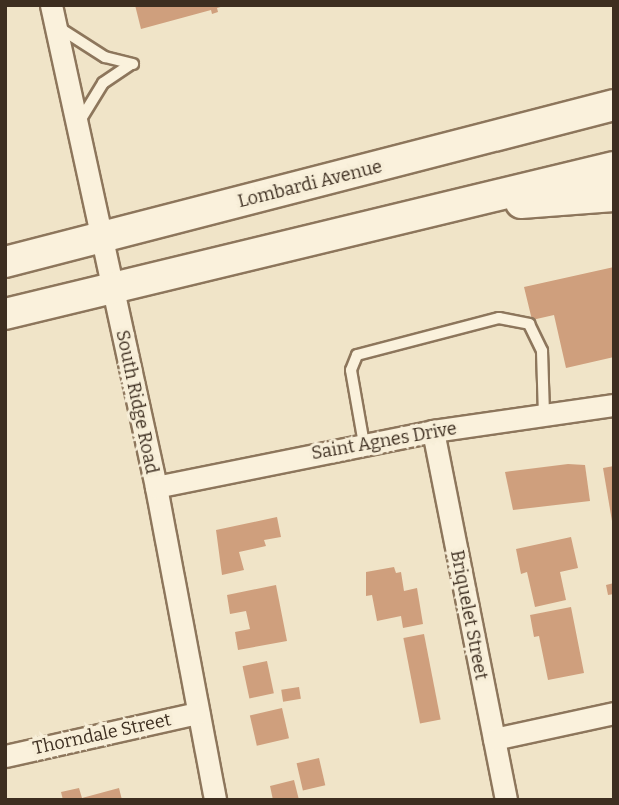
<!DOCTYPE html>
<html>
<head>
<meta charset="utf-8">
<style>
  body { margin:0 }
  #map { position:relative; width:619px; height:805px; overflow:hidden; background:#f0e4c8; font-family:Bitter,serif }
  div>[style] { position:absolute }
  [style*='--x'] { left:calc(var(--x)*1px); top:calc(var(--y)*1px); width:calc(var(--w)*1px); rotate:calc(var(--a)*1deg) }
  .building>* { inset:0; background:#cf9f7d; transform-origin:0 0 }
  .roads { filter:drop-shadow(2px 0 #8d765c) drop-shadow(-2px 0 #8d765c) drop-shadow(0 2px #8d765c) drop-shadow(0 -2px #8d765c) }
  .lane>* { height:10px; margin:-5px; padding:0 5px; transform-origin:5px; border-radius:5px; background:#faf1dc }
  .street>* { height:21px; margin:-10.5px; padding:0 10.5px; transform-origin:10.5px; border-radius:10.5px; background:#faf1dc }
  .secondary>* { height:30px; margin:-15px; padding:0 15px; transform-origin:15px; border-radius:15px; background:#faf1dc }
  span { translate:-50% -50%; white-space:nowrap; text-align:center; line-height:1.15; -webkit-text-stroke:6px #f7eed8; paint-order:stroke }
  .street-label { font-size:18px; color:#3d2e20 }
  .frame { position:absolute; inset:0; border:7px solid #3d2e20; pointer-events:none }
</style>
</head>
<body>
<div id="map">
  <div class="building">
    <div style="clip-path:polygon(135px 5px,224px 5px,224px 6px,217px 8px,218px 12px,212px 14px,211px 10px,141px 29px)"></div>
    <div style="clip-path:polygon(614px 267px,614px 357px,566px 368px,554px 315px,532px 320px,524px 287px)"></div>
    <div style="clip-path:polygon(568px 464px,585px 465px,590px 501px,513px 510px,505px 472px)"></div>
    <div style="clip-path:polygon(614px 466px,614px 521px,612px 521px,603px 468px)"></div>
    <div style="clip-path:polygon(277px 517px,281px 537px,264px 540px,266px 546px,239px 552px,244px 570px,222px 575px,216px 530px)"></div>
    <div style="clip-path:polygon(571px 537px,578px 568px,560px 572px,566px 600px,535px 607px,527px 572px,521px 574px,516px 549px)"></div>
    <div style="clip-path:polygon(394px 567px,396px 573px,401px 572px,404px 591px,417px 588px,423px 624px,403px 628px,401px 616px,377px 621px,372px 595px,366px 596px,366px 572px)"></div>
    <div style="clip-path:polygon(614px 583px,614px 594px,608px 595px,606px 585px)"></div>
    <div style="clip-path:polygon(276px 585px,287px 641px,238px 650px,235px 632px,250px 629px,246px 611px,230px 614px,227px 595px)"></div>
    <div style="clip-path:polygon(571px 607px,584px 673px,548px 680px,539px 636px,534px 637px,530px 615px)"></div>
    <div style="left:424px;top:634px;width:87px;height:21px;rotate:79deg"></div>
    <div style="left:267px;top:661px;width:33px;height:25px;rotate:78deg"></div>
    <div style="left:299px;top:687px;width:12px;height:18px;rotate:81deg"></div>
    <div style="left:282px;top:708px;width:31px;height:33px;rotate:77deg"></div>
    <div style="left:319px;top:758px;width:28px;height:23px;rotate:77deg"></div>
    <div style="clip-path:polygon(294px 780px,299px 800px,273px 800px,270px 786px)"></div>
    <div style="clip-path:polygon(79px 788px,82px 798px,119px 788px,122px 800px,63px 800px,61px 792px)"></div>
  </div>
  <div class="roads">
    <div class="lane">
      <div style="--x:58;--y:27;--w:56;--a:32.6"></div>
      <div style="--x:105;--y:57;--w:29;--a:14"></div>
      <div style="--x:78;--y:124;--w:48;--a:-58.6"></div>
      <div style="--x:103;--y:83;--w:34;--a:-34"></div>
      <div style="--x:364;--y:444;--w:75;--a:-100"></div>
      <div style="--x:351;--y:370;--w:16;--a:-68"></div>
      <div style="--x:357;--y:355;--w:147;--a:-14.6"></div>
      <div style="--x:499;--y:318;--w:31;--a:11"></div>
      <div style="--x:529;--y:324;--w:30;--a:64"></div>
      <div style="--x:542;--y:351;--w:63;--a:88.2"></div>
    </div>
    <div class="street">
      <div style="--x:51;--y:5;--w:493;--a:77.7"></div>
      <div style="--x:156;--y:487;--w:319;--a:79.3"></div>
      <div style="--x:433;--y:431;--w:376;--a:78.8"></div>
      <div style="--x:156;--y:487;--w:283;--a:-11.4"></div>
      <div style="--x:433;--y:431;--w:183;--a:-8.2"></div>
      <div style="--x:494;--y:739;--w:123;--a:-12.2"></div>
      <div style="--x:5;--y:756;--w:198;--a:-12.6"></div>
    </div>
    <div class="secondary">
      <div style="--x:521;--y:203;--w:93;--a:-4.3"></div>
      <div style="--x:5;--y:262;--w:629;--a:-14.46"></div>
      <div style="--x:5;--y:314;--w:626;--a:-13.57"></div>
    </div>
  </div>
  <div class="street-label">
    <span style="left:310px;top:184px;rotate:-14deg">Lombardi Avenue</span>
    <span style="left:137px;top:402px;rotate:78deg">South Ridge Road</span>
    <span style="left:384px;top:441px;rotate:-10deg">Saint Agnes Drive</span>
    <span style="left:469px;top:615px;rotate:79deg">Briquelet Street</span>
    <span style="left:102px;top:734px;rotate:-12deg">Thorndale Street</span>
  </div>
  <div class="frame"></div>
</div>
</body>
</html>
